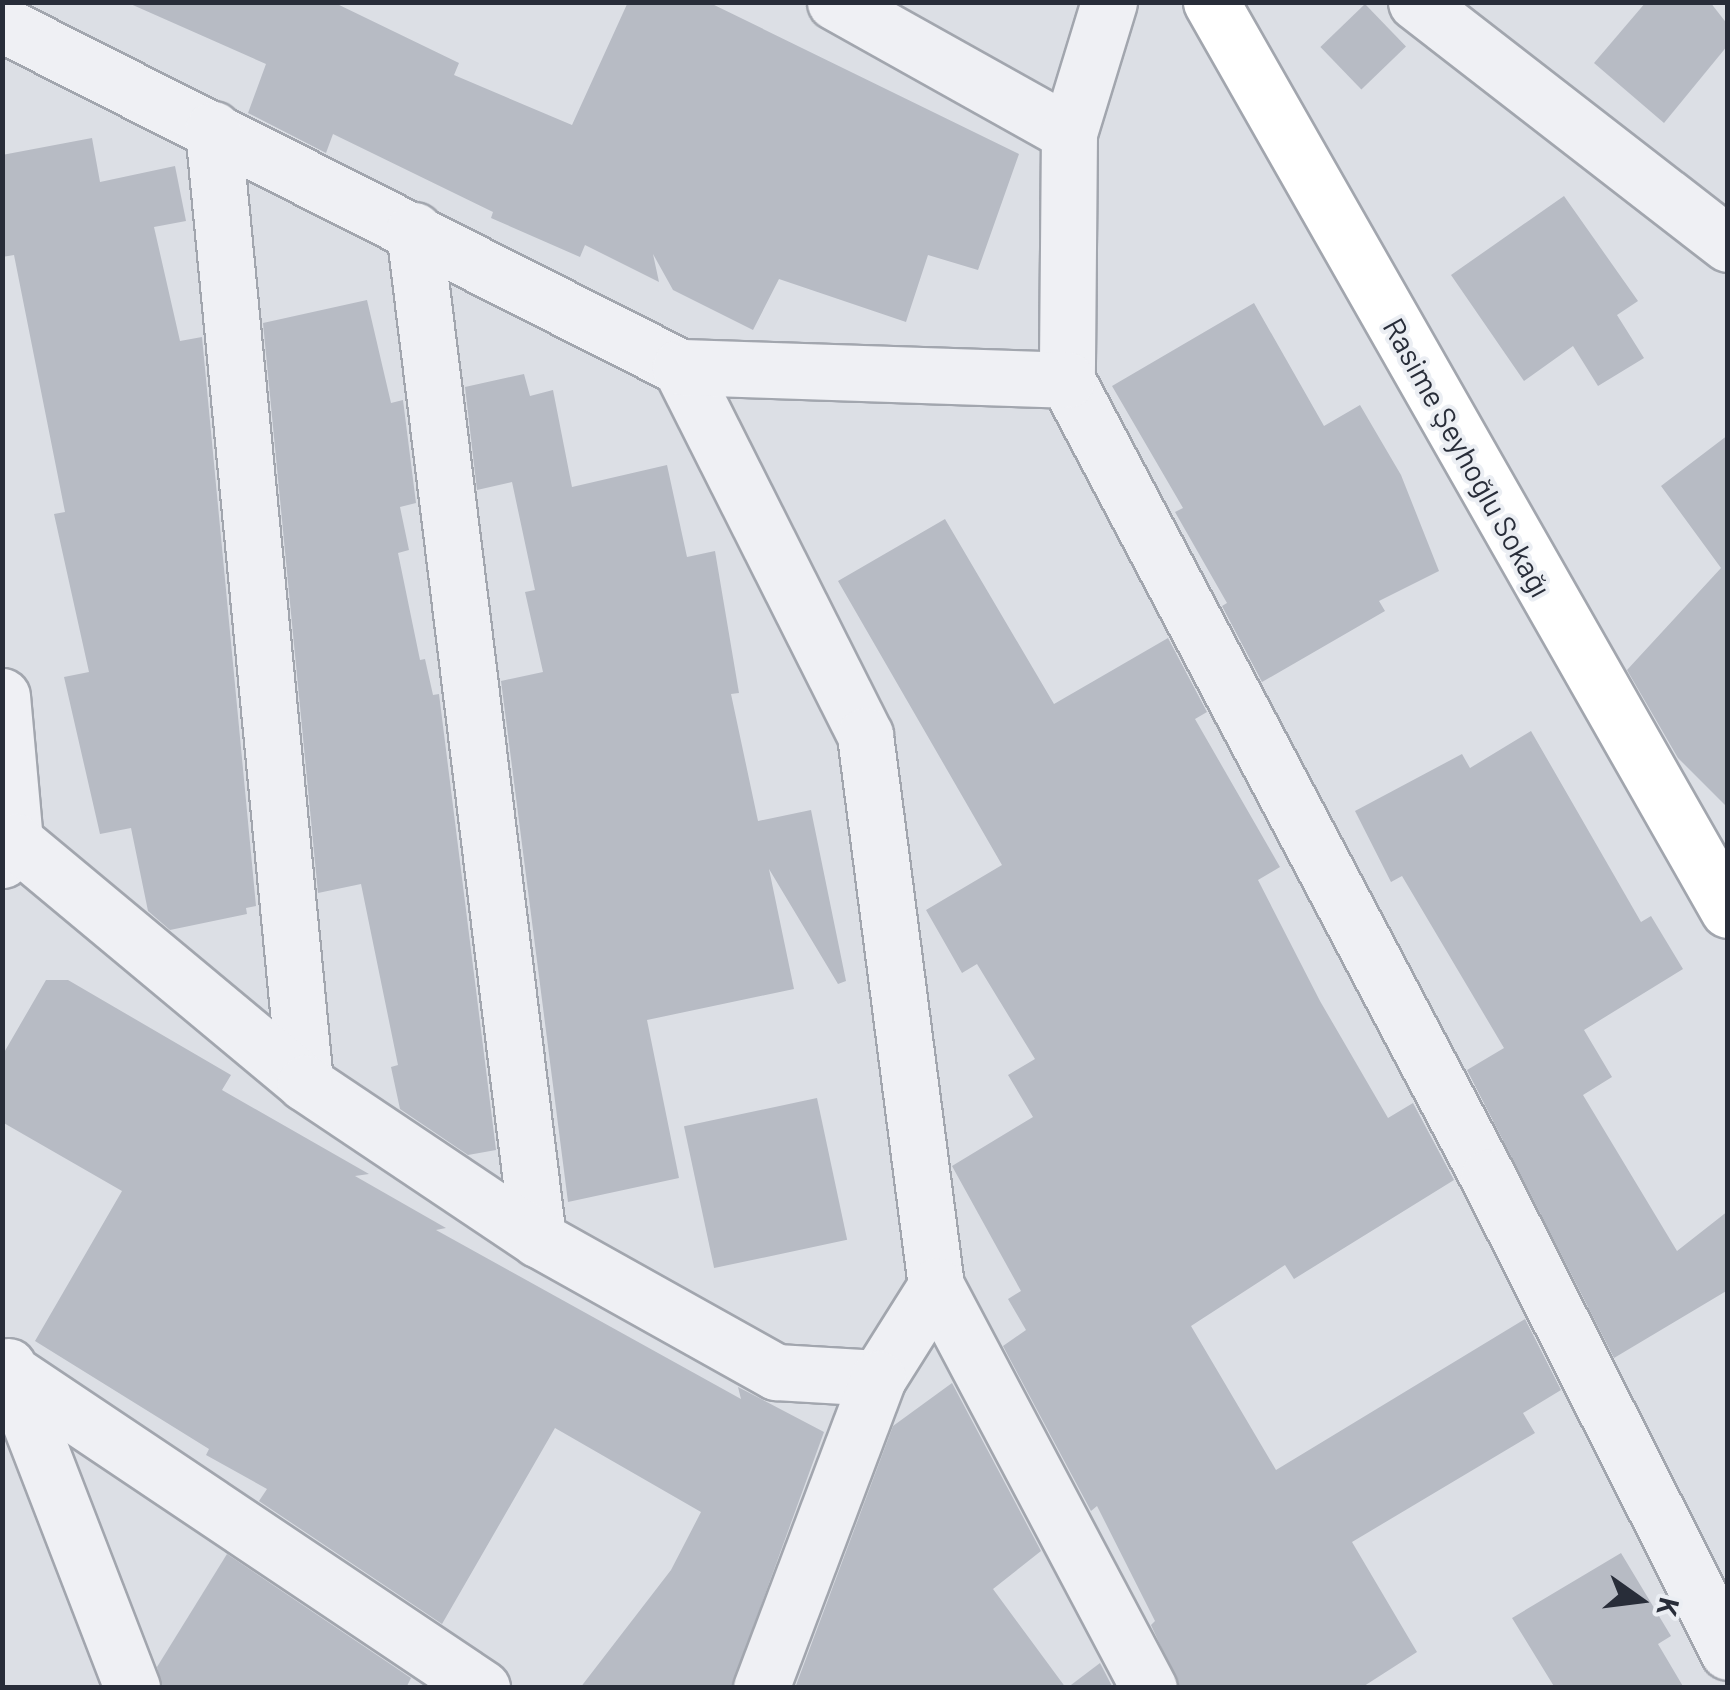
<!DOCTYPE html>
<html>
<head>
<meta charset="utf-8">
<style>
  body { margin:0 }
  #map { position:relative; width:1730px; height:1690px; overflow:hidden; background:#dcdfe5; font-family:Barlow,sans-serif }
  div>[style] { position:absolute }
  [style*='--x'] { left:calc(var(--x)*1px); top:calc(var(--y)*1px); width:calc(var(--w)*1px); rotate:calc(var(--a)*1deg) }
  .building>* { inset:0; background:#b7bbc4; transform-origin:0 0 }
  .roads { filter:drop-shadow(2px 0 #a2a6ae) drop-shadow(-2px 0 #a2a6ae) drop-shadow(0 2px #a2a6ae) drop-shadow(0 -2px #a2a6ae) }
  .minor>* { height:55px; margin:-27.5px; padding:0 27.5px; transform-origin:27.5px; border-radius:27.5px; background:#eff0f4 }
  .major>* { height:55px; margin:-27.5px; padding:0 27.5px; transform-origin:27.5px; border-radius:27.5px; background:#fff }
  span { translate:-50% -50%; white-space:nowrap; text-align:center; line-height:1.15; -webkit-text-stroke:8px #ebeef3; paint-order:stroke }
  .street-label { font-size:30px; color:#282d39 }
  .frame { position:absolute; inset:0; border:5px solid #282d39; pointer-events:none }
  .north { position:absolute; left:1590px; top:1550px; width:100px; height:100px; -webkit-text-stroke:8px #ebeef3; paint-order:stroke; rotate:104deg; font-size:28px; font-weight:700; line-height:40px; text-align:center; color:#282d39 }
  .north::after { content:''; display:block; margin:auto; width:35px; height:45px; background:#282d39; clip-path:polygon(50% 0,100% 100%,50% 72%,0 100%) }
</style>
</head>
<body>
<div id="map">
  <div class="building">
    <div style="clip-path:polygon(126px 2px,333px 2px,459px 63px,454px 75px,572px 125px,628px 2px,708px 2px,1019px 154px,978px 270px,928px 255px,906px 322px,779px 279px,753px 330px,673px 290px,653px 254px,659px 282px,585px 245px,580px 257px,491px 218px,493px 212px,333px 134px,326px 153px,248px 113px,266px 64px)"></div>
    <div style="clip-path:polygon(1646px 2px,1710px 2px,1728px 25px,1728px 45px,1664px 123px,1594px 63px)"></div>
    <div style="left:1365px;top:4px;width:59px;height:62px;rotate:46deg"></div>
    <div style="clip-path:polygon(92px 138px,100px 182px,175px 166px,186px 221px,154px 227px,180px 341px,202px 337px,256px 906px,246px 908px,247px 914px,170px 930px,148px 911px,131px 828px,100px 834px,64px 677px,89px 672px,54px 514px,65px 512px,14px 255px,2px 257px,2px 155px)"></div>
    <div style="clip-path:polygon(1564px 196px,1638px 301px,1617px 315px,1644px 358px,1598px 386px,1573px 346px,1524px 381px,1451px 275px)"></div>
    <div style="clip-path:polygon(367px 300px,391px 403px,403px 400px,416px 503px,400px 507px,409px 550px,398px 553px,420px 660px,425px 659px,433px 695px,439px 694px,496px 1150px,468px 1155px,400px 1109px,391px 1067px,398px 1065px,361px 884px,318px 893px,263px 323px)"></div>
    <div style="clip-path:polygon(1254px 303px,1324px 426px,1360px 405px,1401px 475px,1439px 571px,1379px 601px,1385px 611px,1262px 682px,1222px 606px,1227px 603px,1175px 512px,1183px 508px,1112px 386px)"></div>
    <div style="clip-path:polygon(524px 374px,530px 396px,553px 390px,572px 487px,667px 465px,687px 557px,715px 551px,739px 693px,731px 694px,758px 821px,811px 810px,846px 981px,838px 984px,769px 869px,794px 989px,647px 1020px,679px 1178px,568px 1202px,501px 681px,543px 672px,525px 592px,535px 590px,512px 482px,477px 490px,465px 387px)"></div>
    <div style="clip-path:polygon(1728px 435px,1728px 808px,1678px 758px,1627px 670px,1721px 568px,1661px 486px)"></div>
    <div style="clip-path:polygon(945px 519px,1054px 704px,1168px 638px,1207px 712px,1195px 719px,1280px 867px,1258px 880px,1320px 1001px,1388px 1118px,1413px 1103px,1454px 1180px,1294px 1279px,1285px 1265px,1191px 1326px,1276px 1470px,1525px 1319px,1561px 1390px,1523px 1413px,1535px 1433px,1352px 1542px,1417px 1652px,1361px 1688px,1180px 1688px,1151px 1625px,1155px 1621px,1097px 1506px,1091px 1511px,1003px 1346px,1026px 1330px,1008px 1299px,1021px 1291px,952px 1166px,1033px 1117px,1008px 1075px,1035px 1059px,977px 964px,962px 973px,926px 910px,1002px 865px,838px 581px)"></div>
    <div style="clip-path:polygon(1531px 731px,1641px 922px,1651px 916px,1683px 969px,1584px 1030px,1612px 1077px,1583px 1095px,1677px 1251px,1728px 1211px,1728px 1290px,1614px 1358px,1467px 1070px,1504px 1048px,1402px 876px,1391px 882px,1355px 811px,1462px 754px,1470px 768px)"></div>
    <div style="clip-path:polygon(46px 980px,68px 980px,231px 1075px,222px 1090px,369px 1174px,355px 1176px,446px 1228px,436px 1230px,741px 1399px,738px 1387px,824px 1432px,731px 1688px,580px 1688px,671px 1570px,701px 1512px,555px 1428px,442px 1624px,259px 1501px,267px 1489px,206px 1455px,209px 1449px,35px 1341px,122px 1191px,2px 1122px,2px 1056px)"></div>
    <div style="left:817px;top:1098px;width:145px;height:136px;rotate:78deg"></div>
    <div style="clip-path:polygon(952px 1383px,1041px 1551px,993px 1589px,1066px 1688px,795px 1688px,893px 1426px)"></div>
    <div style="clip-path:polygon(1621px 1553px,1671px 1636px,1658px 1644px,1684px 1688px,1555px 1688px,1512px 1618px)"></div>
    <div style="clip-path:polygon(227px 1554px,411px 1678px,406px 1688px,162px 1688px,157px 1667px)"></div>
    <div style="clip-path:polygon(1100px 1663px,1113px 1688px,1067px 1688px)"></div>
  </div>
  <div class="roads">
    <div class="minor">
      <div style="--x:835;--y:2;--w:268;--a:29.2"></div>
      <div style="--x:1069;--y:133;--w:247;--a:90.5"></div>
      <div style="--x:1067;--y:380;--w:901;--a:62.16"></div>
      <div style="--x:1488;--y:1177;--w:532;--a:63.19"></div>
      <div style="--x:1416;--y:2;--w:395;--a:37.8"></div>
      <div style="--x:2;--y:24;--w:760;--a:26.83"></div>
      <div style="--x:680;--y:367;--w:412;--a:63.3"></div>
      <div style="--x:865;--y:735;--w:556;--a:82.66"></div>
      <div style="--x:936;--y:1286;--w:455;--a:62.1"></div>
      <div style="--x:213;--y:129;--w:958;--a:84.49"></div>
      <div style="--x:1069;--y:133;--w:137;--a:-73"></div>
      <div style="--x:414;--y:230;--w:1017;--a:82.99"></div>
      <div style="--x:680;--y:367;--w:387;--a:1.9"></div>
      <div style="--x:2;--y:696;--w:146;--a:84.9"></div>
      <div style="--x:15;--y:841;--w:23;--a:124"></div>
      <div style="--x:15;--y:841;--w:378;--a:39.8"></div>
      <div style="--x:305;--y:1083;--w:280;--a:33.8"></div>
      <div style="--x:538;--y:1239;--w:273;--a:29.2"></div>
      <div style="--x:776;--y:1372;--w:102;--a:3.4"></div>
      <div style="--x:878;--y:1378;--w:109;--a:-57.8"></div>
      <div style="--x:8;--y:1366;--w:345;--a:68.9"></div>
      <div style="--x:12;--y:1373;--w:566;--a:33.83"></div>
      <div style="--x:761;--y:1688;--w:331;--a:-69.3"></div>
    </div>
    <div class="major">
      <div style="--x:1211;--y:2;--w:1045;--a:60.34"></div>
    </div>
  </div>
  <div class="street-label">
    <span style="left:1468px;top:457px;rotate:61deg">Rasime Şeyhoğlu Sokağı</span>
  </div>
  <div class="frame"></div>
  <div class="north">K</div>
</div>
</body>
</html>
